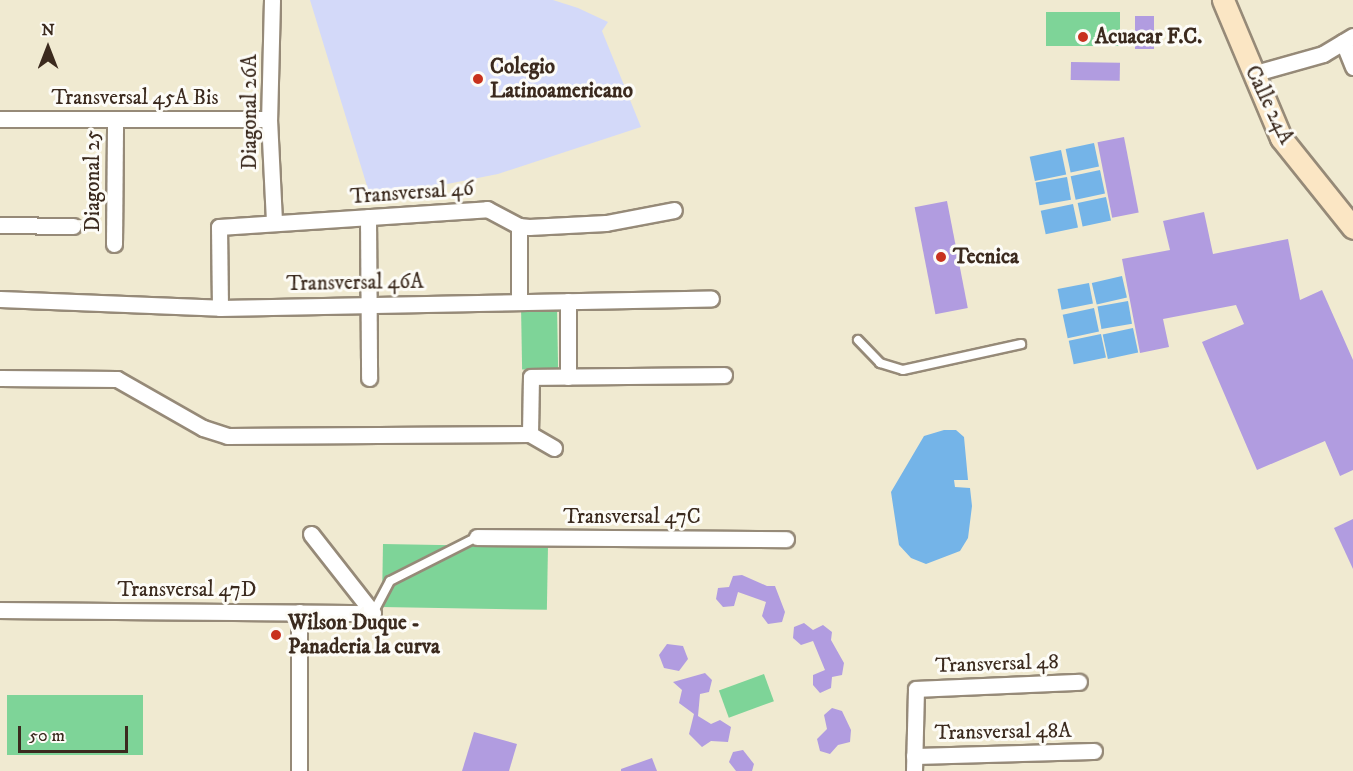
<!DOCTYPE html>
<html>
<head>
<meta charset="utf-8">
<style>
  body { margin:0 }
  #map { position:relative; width:1353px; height:771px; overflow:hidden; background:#f0ead1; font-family:"IM FELL DW Pica",serif }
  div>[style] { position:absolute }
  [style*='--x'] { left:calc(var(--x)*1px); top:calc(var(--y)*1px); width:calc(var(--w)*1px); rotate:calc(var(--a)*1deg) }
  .built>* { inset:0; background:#d3d9f9 }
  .green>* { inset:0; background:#7ed498; transform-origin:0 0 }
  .water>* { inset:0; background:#74b4e8; transform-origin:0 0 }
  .building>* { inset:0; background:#b19ce0; transform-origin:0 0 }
  .roads { filter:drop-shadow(2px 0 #968a78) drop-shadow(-2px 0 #968a78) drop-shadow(0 2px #968a78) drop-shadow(0 -2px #968a78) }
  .lane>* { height:8px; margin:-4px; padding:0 4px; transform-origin:4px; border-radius:4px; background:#fff }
  .street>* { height:15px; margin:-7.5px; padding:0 7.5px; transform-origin:7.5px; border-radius:7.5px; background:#fff }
  .secondary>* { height:21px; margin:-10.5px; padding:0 10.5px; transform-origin:10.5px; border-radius:10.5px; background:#fbe6c4 }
  .dots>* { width:16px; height:16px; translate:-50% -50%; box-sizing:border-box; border:3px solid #fdfcf7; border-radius:50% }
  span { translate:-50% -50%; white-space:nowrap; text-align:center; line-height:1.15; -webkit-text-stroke:6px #fdfcf7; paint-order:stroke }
  .poi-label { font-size:21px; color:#3b2a1e; font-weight:700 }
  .left { translate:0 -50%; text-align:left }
  .street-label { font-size:21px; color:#3b2a1e }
  .north { position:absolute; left:18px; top:18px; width:60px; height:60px; -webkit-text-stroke:4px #fdfcf7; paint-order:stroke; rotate:0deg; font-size:16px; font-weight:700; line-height:24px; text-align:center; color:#3b2a1e }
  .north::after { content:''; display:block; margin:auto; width:21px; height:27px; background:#3b2a1e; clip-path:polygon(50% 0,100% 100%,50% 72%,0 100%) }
  .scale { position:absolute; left:18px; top:726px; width:110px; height:27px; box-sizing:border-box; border:3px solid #3b2a1e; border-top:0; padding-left:8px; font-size:18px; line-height:21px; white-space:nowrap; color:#3b2a1e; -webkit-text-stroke:4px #fdfcf7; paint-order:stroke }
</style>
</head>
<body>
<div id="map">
  <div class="built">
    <div style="clip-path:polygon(310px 0,553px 0,578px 8px,608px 22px,602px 31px,641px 127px,498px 174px,371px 199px)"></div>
  </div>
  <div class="green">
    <div style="left:1046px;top:12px;width:74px;height:34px"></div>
    <div style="left:557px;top:305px;width:64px;height:36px;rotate:89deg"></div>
    <div style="left:383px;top:544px;width:165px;height:63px;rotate:1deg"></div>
    <div style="left:764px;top:674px;width:29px;height:48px;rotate:70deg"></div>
    <div style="left:7px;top:695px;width:136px;height:60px"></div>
  </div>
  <div class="water">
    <div style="left:1094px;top:143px;width:24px;height:29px;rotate:78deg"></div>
    <div style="left:1061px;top:150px;width:25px;height:32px;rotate:78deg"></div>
    <div style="left:1100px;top:170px;width:24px;height:30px;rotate:78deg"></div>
    <div style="left:1067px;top:177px;width:23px;height:32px;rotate:80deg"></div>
    <div style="left:1106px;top:197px;width:24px;height:29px;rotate:78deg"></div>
    <div style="left:1073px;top:204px;width:24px;height:33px;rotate:78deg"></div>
    <div style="left:1122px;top:276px;width:22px;height:31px;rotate:77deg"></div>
    <div style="left:1089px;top:283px;width:21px;height:32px;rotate:79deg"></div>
    <div style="left:1128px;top:301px;width:23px;height:31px;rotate:80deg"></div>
    <div style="left:1094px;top:308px;width:24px;height:32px;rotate:78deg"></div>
    <div style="left:1133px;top:328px;width:25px;height:31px;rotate:78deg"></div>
    <div style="left:1101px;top:334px;width:24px;height:33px;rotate:78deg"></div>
    <div style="clip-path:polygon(944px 430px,956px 430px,964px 437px,968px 480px,954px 480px,955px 487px,970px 488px,972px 506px,968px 538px,960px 551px,926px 564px,911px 558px,899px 545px,891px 492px,924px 436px)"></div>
  </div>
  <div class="building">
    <div style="left:1135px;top:16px;width:19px;height:33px"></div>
    <div style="left:1071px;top:62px;width:49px;height:18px;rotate:1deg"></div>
    <div style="left:1124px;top:137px;width:77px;height:27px;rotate:79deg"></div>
    <div style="left:947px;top:201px;width:109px;height:33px;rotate:79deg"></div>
    <div style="clip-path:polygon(1204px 212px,1213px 254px,1288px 239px,1300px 300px,1322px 290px,1353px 360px,1353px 470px,1340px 476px,1325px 441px,1257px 470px,1202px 342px,1244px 324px,1236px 305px,1163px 319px,1169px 347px,1140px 353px,1122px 259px,1170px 250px,1163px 221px)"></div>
    <div style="clip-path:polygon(1353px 519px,1353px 569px,1334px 528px)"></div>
    <div style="clip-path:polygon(742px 575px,767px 586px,775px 586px,785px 612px,782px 622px,768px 624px,762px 616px,766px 602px,738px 592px,734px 606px,723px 607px,716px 599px,718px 588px,729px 587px,733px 576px)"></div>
    <div style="clip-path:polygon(804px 623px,813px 630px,823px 625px,832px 632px,831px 640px,844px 663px,842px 675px,832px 677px,831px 688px,820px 693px,813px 685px,813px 675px,825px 670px,813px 641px,801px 645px,793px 638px,794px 627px)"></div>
    <div style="clip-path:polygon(667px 644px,683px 646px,688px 659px,679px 671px,664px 668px,659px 655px)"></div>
    <div style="clip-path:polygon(705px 673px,712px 680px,709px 692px,700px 694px,698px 716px,711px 724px,720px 720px,731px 727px,728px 742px,711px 741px,702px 747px,689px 734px,694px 714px,679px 703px,682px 690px,673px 682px)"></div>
    <div style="clip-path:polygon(832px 708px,842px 711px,851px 730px,850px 742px,838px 745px,830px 754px,820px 751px,817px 739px,827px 729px,824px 715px)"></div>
    <div style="clip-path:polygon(474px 732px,517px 744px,509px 771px,462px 771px)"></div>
    <div style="clip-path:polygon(743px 750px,754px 764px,752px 771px,736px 771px,729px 762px,733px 752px)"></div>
    <div style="clip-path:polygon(652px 758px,657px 771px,621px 771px,621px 769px)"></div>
  </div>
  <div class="roads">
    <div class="lane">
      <div style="--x:858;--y:340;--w:32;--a:46"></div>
      <div style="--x:880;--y:363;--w:24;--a:17"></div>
      <div style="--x:903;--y:370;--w:121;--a:-12.4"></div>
      <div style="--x:373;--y:613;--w:36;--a:-62"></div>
      <div style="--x:390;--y:581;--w:97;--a:-26.8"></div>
    </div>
    <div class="street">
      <div style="--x:272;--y:0;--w:119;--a:91.4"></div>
      <div style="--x:269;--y:119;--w:104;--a:87.2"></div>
      <div style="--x:1343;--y:42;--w:27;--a:68"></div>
      <div style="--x:1252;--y:74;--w:74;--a:-15.7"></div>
      <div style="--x:1323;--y:54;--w:35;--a:-31"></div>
      <div style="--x:0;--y:119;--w:269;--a:0"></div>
      <div style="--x:368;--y:217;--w:161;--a:89.6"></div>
      <div style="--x:0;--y:225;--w:73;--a:0.8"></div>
      <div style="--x:519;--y:226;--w:74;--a:90"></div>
      <div style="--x:114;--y:244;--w:125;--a:-89.5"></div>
      <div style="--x:0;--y:299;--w:220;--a:2.3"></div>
      <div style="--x:220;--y:308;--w:491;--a:-1.1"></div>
      <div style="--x:220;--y:308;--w:81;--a:-90.7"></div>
      <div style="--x:219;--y:227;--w:269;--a:-3.8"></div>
      <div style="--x:487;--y:209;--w:36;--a:28"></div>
      <div style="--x:519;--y:226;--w:10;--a:6"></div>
      <div style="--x:529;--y:227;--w:77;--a:-3"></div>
      <div style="--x:606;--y:223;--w:69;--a:-10.8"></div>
      <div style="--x:568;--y:377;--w:76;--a:-90"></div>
      <div style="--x:0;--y:378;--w:117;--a:0.5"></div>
      <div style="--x:117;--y:379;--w:99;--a:29.7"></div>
      <div style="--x:203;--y:428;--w:25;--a:18"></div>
      <div style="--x:227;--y:436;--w:303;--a:-0.4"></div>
      <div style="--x:554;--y:448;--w:28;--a:-150"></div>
      <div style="--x:530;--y:434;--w:57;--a:-89"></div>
      <div style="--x:531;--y:377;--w:193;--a:-0.6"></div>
      <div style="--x:311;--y:534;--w:100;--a:51.9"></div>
      <div style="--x:477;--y:537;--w:309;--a:0.4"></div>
      <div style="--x:0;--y:610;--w:373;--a:0.5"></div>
      <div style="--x:299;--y:612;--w:159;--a:90"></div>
      <div style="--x:914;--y:756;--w:180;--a:-1.6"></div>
      <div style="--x:914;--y:771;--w:82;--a:-88.6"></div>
      <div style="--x:916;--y:689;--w:163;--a:-2.5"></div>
    </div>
    <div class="secondary">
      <div style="--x:1223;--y:0;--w:150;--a:67.2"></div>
      <div style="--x:1281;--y:138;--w:115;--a:51.3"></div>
    </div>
  </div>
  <div class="dots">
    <div style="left:1083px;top:37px;background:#c8321e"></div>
    <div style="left:478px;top:79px;background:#c8321e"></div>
    <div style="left:941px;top:257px;background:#c8321e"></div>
    <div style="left:276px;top:635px;background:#c8321e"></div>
  </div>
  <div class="poi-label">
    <span class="left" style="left:1095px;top:37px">Acuacar F.C.</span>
    <span class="left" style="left:490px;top:79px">Colegio<br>Latinoamericano</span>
    <span class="left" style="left:953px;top:257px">Tecnica</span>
    <span class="left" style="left:288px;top:635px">Wilson Duque -<br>Panaderia la curva</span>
  </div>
  <div class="street-label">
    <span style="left:135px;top:98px">Transversal 45A Bis</span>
    <span style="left:1269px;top:105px;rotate:64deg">Calle 24A</span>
    <span style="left:250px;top:112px;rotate:-90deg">Diagonal 26A</span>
    <span style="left:93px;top:181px;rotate:-90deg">Diagonal 25</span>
    <span style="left:412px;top:193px;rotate:-4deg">Transversal 46</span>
    <span style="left:355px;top:283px;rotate:-1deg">Transversal 46A</span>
    <span style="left:632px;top:517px">Transversal 47C</span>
    <span style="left:187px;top:590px">Transversal 47D</span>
    <span style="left:997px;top:664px;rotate:-2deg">Transversal 48</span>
    <span style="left:1003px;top:732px;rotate:-1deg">Transversal 48A</span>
  </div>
  <div class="north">N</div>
  <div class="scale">50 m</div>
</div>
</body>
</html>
